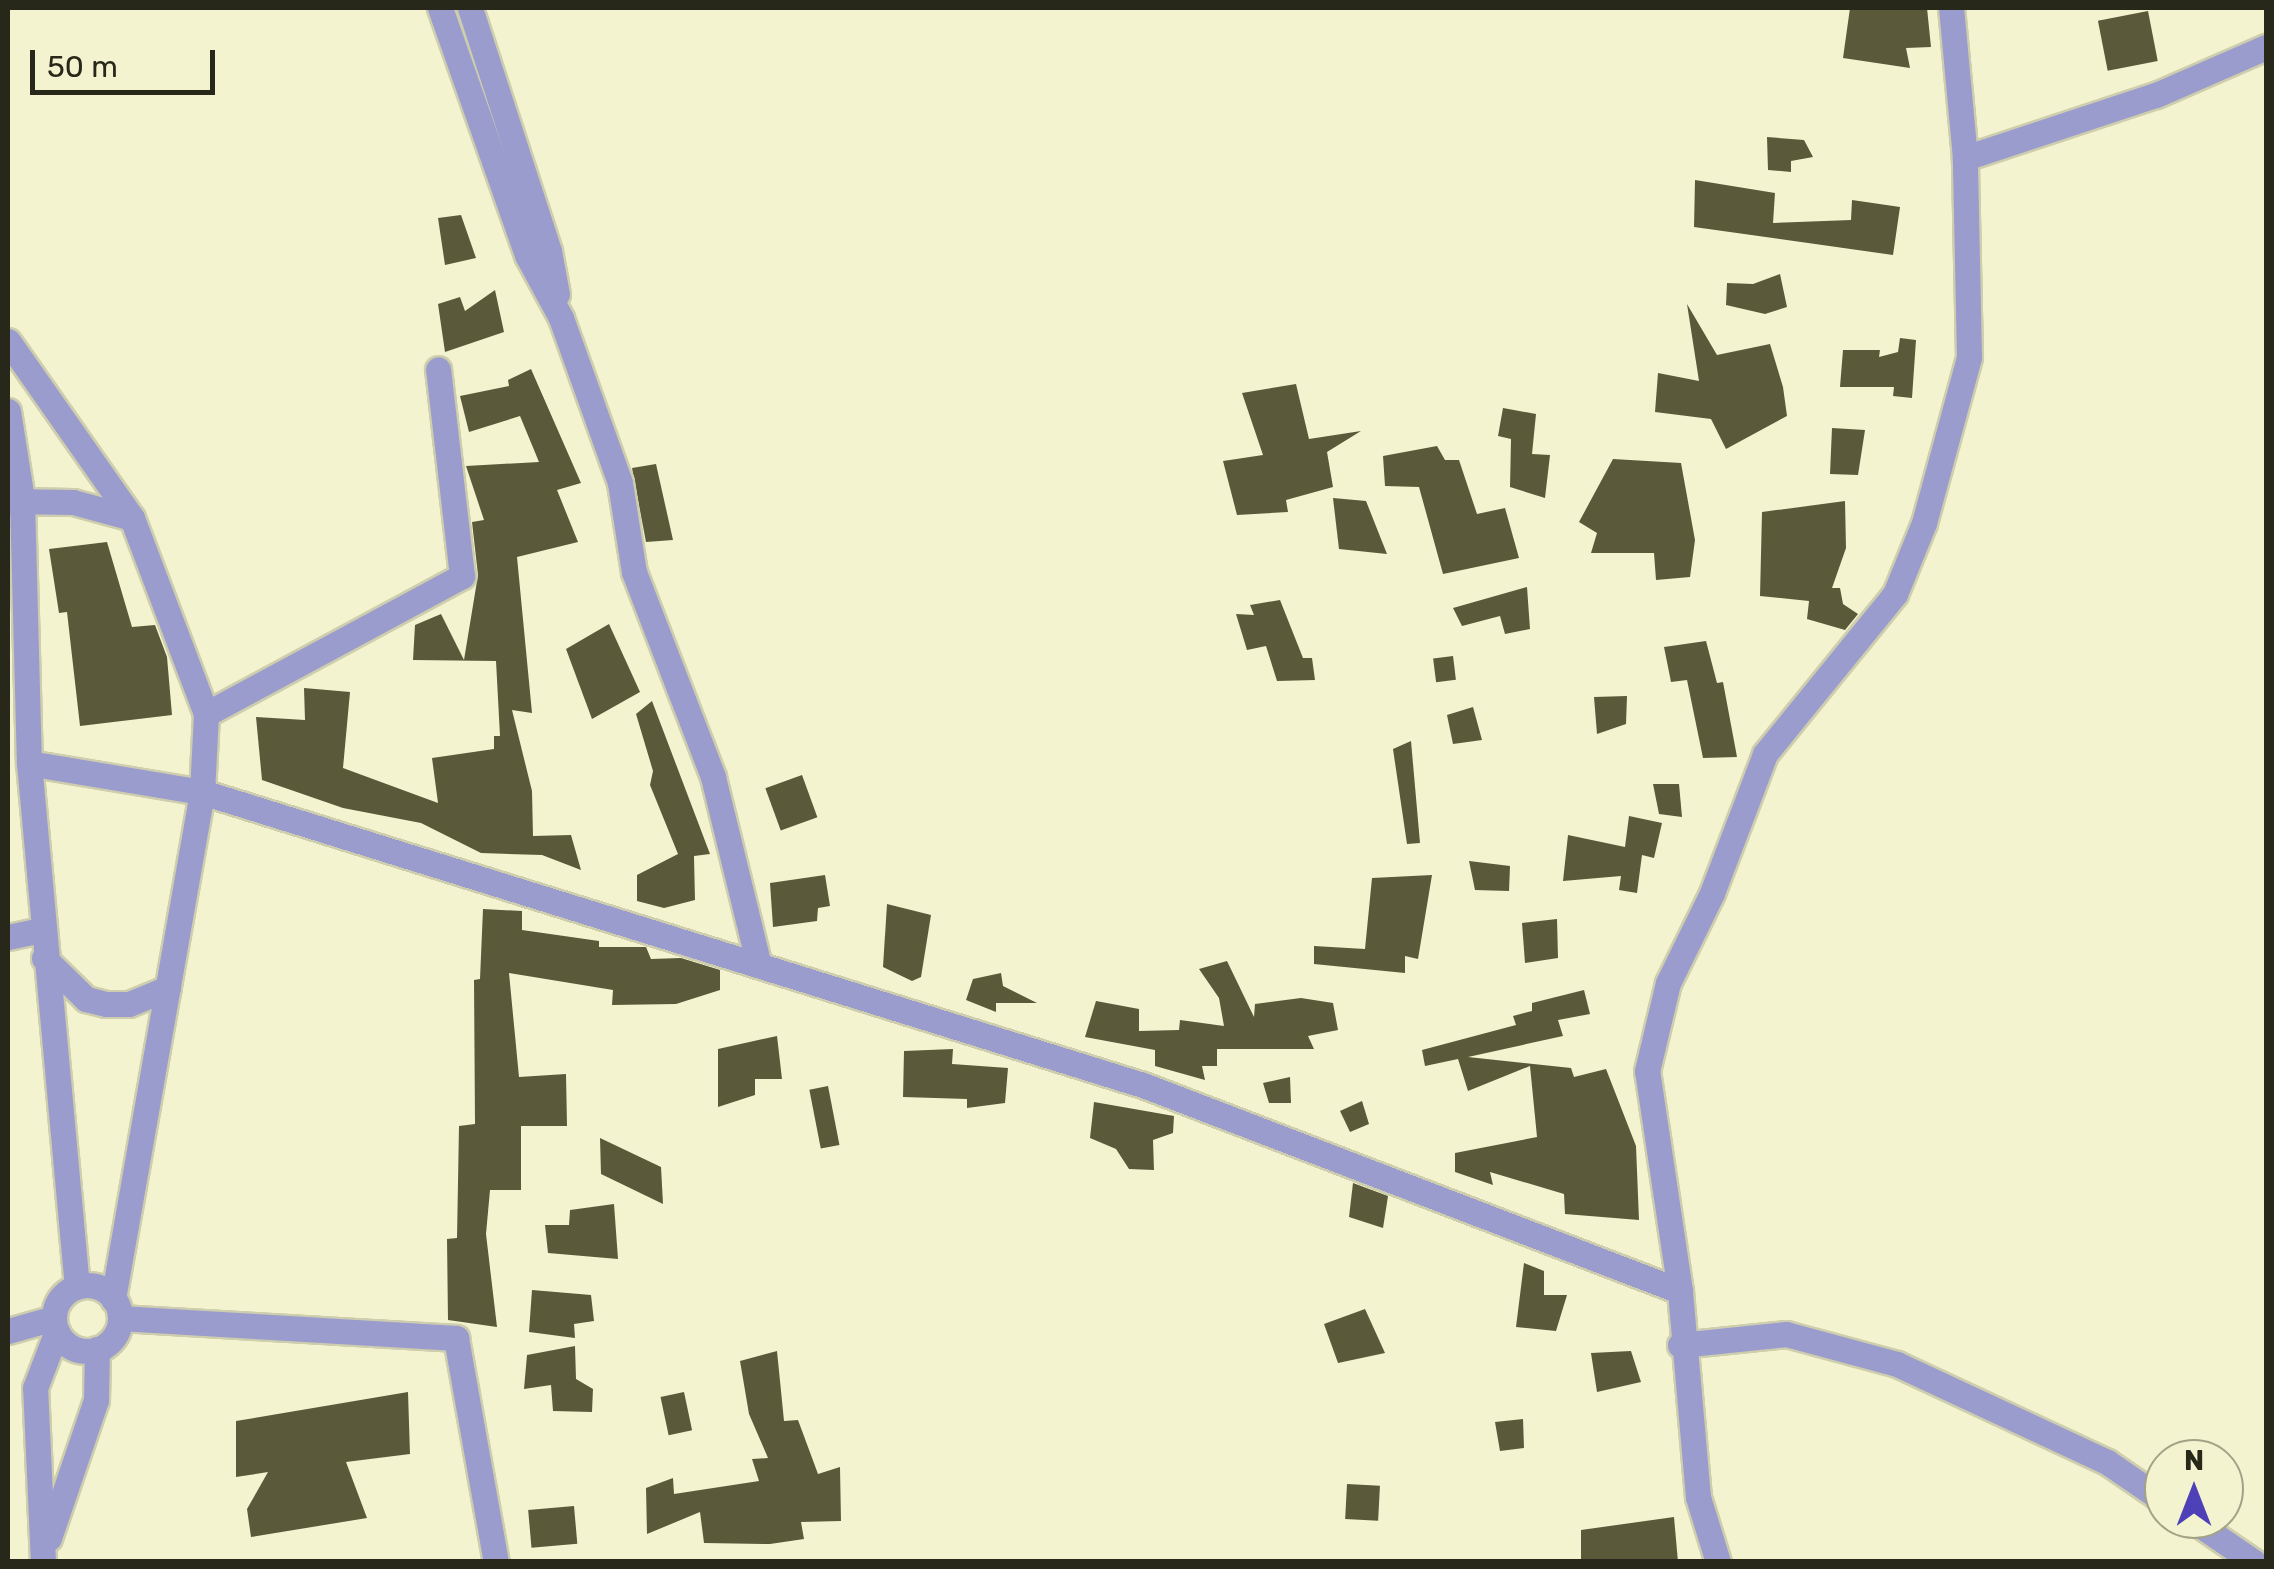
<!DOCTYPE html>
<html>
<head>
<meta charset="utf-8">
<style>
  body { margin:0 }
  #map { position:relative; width:2274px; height:1569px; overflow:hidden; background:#f3f3cf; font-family:Rubik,sans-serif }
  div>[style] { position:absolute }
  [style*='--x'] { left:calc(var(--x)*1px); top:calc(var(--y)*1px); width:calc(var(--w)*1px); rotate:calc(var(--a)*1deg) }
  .building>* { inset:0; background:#5a593a; transform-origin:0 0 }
  .roads { filter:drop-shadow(2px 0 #ceceae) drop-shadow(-2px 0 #ceceae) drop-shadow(0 2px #ceceae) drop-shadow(0 -2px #ceceae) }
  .minor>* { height:25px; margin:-12.5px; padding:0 12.5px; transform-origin:12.5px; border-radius:12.5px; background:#999ccd }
  .minor>.ring { margin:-12.5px; padding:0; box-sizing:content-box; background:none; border:25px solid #999ccd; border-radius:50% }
  span { translate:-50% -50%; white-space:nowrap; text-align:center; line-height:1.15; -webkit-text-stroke:10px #f3f3cf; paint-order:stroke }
  .frame { position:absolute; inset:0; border:10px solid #28281a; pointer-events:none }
  .north { position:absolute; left:2144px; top:1439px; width:100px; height:100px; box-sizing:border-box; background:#f3f3cf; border:2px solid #a2a287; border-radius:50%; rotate:0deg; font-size:28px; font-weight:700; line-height:40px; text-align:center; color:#28281a }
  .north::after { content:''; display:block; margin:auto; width:35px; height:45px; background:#4e41b8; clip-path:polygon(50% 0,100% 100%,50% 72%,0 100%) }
  .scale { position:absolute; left:30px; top:50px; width:185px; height:45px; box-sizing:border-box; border:5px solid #28281a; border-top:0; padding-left:12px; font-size:30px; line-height:35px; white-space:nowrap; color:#28281a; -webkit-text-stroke:8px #f3f3cf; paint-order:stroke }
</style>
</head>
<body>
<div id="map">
  <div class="building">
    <div style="clip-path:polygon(1850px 8px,1927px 8px,1931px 47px,1906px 48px,1910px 68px,1843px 58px)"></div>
    <div style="left:2148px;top:11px;width:51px;height:51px;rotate:79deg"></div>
    <div style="clip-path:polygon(1767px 137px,1804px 140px,1813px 157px,1791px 161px,1791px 172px,1768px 170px)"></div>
    <div style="clip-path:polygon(1695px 180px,1775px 193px,1773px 223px,1851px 220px,1852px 200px,1900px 207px,1893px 255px,1694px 227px)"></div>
    <div style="clip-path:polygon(461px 215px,476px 258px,445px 265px,438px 218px)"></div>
    <div style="clip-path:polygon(1780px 274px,1787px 307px,1765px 314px,1726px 305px,1727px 283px,1753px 284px)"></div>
    <div style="clip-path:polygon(495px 290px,504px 332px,445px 352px,438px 304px,460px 297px,465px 311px)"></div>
    <div style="clip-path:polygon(1687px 304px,1717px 355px,1770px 344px,1783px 387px,1787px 416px,1726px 449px,1711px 419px,1655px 412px,1658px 373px,1699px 381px)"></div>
    <div style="clip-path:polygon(1900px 338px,1916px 340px,1912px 398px,1893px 396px,1894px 387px,1840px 387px,1843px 350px,1880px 350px,1879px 357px,1898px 352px)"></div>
    <div style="clip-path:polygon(531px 369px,581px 483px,557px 490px,578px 542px,517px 557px,532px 713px,512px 710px,532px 791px,533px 836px,571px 835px,581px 870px,542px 855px,481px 853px,421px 823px,343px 808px,262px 780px,256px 717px,305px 720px,304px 688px,350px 692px,343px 768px,438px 803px,432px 758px,494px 749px,494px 736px,500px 736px,496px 661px,413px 660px,415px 625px,441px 614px,464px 660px,478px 575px,472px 522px,484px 520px,466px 466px,539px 462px,520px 416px,469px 432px,460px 396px,509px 386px,508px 380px)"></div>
    <div style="clip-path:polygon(1296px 384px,1309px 439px,1361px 431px,1327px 452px,1333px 487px,1286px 500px,1288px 512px,1237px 515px,1223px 461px,1263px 455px,1242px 393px)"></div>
    <div style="clip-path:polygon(1503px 408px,1536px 414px,1532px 454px,1550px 455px,1545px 498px,1510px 487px,1511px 439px,1498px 436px)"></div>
    <div style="clip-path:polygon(1832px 428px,1865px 430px,1858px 475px,1830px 474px)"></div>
    <div style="clip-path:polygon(1437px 446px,1445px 460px,1459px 460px,1477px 514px,1505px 508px,1519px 558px,1443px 574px,1419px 487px,1385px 486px,1383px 456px)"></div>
    <div style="clip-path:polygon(1613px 459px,1681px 463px,1695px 540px,1690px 577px,1656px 580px,1654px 553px,1591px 553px,1597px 533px,1579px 522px)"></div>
    <div style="clip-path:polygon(656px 464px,673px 540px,646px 542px,632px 468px)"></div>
    <div style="clip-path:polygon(1333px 498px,1366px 501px,1387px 554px,1339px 549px)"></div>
    <div style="clip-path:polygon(1845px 501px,1846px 548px,1832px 588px,1840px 588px,1843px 604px,1858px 614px,1845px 630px,1807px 619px,1809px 601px,1760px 596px,1762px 512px)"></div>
    <div style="clip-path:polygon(107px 542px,132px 627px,155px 625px,167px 657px,172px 715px,80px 726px,67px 612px,59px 613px,49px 549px)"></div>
    <div style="clip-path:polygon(1527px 587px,1530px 629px,1505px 634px,1500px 616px,1462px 626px,1453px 608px)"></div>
    <div style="clip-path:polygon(1280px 600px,1303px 658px,1312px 658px,1315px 680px,1277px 681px,1266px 646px,1247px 650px,1236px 614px,1254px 615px,1250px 605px)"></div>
    <div style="clip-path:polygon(609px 624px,640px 692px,592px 719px,566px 649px)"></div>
    <div style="clip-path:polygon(1706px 641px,1717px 683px,1723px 682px,1737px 757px,1703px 758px,1687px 680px,1671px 682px,1664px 647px)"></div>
    <div style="left:1453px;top:656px;width:24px;height:20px;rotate:83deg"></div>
    <div style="clip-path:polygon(1627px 696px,1626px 724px,1597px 734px,1594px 697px)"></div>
    <div style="clip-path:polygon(652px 701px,710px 854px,694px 856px,695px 900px,664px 908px,637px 901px,637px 875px,678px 854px,650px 785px,653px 771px,636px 714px)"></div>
    <div style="clip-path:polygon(1473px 707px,1482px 740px,1453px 744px,1447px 715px)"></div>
    <div style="clip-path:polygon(1411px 741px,1420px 843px,1407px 844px,1393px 749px)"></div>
    <div style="left:802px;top:775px;width:45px;height:39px;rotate:70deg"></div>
    <div style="clip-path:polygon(1653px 784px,1679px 784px,1682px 817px,1659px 814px)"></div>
    <div style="clip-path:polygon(1629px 816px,1662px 823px,1654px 858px,1642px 855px,1637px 893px,1619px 890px,1621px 876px,1563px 881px,1568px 835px,1625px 847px)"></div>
    <div style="clip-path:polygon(1469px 861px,1510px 866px,1509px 891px,1475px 890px)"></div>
    <div style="clip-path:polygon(825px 875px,830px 906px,818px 908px,817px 921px,773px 927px,770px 883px)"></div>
    <div style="clip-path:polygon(1432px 875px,1418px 959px,1405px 956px,1405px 973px,1314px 964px,1314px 946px,1365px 949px,1372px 878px)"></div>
    <div style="clip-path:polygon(887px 904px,931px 915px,921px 977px,912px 981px,883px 967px)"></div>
    <div style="clip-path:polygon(483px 909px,522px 911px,522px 930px,599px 941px,599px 947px,646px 947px,651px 959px,681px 958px,720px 970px,720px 990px,676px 1004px,612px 1005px,613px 990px,509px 973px,519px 1077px,566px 1074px,567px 1126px,521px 1126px,521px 1190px,490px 1190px,486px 1234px,497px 1327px,448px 1320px,447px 1239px,457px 1238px,459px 1126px,475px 1124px,474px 980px,480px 979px)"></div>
    <div style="clip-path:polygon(1557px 919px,1558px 958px,1525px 963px,1522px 923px)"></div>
    <div style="clip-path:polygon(1227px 961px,1254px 1017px,1255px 1004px,1301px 998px,1333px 1003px,1338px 1030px,1308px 1036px,1314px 1049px,1217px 1049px,1217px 1066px,1202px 1066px,1205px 1080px,1155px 1066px,1155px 1050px,1085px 1037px,1096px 1001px,1139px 1009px,1139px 1031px,1179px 1030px,1180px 1020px,1224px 1026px,1219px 998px,1199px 969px)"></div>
    <div style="clip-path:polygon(1001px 973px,1003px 986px,1037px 1003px,996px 1003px,996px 1012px,966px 1000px,973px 979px)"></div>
    <div style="clip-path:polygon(1584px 990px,1590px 1014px,1558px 1020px,1563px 1036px,1468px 1057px,1571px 1068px,1574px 1077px,1606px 1069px,1636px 1146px,1639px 1220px,1565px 1214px,1564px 1194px,1490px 1172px,1493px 1185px,1455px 1172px,1455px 1153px,1537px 1137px,1530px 1066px,1468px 1091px,1458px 1059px,1425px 1066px,1422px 1050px,1516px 1025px,1513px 1016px,1532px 1011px,1532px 1003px)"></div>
    <div style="clip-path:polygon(777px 1036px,782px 1079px,755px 1079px,755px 1095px,718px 1107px,718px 1049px)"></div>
    <div style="clip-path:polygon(953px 1049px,952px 1064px,1008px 1068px,1005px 1103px,967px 1108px,967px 1099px,903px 1097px,904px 1051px)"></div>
    <div style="clip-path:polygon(1290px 1077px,1291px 1103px,1269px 1103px,1263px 1083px)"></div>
    <div style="left:828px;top:1086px;width:60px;height:19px;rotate:79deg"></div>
    <div style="clip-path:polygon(1362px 1101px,1369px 1124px,1350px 1132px,1340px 1111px)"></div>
    <div style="clip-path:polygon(1094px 1102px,1174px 1116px,1173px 1133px,1153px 1140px,1154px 1170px,1129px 1169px,1116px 1149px,1090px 1138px)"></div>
    <div style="clip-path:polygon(600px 1138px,661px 1167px,663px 1204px,601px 1174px)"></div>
    <div style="clip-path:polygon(1353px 1183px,1388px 1196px,1383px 1228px,1349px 1217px)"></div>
    <div style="clip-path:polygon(614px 1204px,618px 1259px,548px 1253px,545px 1225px,569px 1225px,570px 1210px)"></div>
    <div style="clip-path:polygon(1524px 1263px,1544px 1271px,1544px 1295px,1567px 1295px,1556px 1331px,1516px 1327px)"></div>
    <div style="clip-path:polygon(532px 1290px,591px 1295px,594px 1321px,574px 1324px,575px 1338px,529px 1332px)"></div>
    <div style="clip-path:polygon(1365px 1309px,1385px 1353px,1338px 1363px,1324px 1324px)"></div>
    <div style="clip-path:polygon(575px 1346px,576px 1379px,593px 1389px,592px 1412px,553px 1411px,551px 1385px,524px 1389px,527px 1355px)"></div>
    <div style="clip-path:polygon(777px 1351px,784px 1421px,798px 1420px,818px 1474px,840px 1467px,841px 1521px,801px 1522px,804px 1539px,770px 1544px,704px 1543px,700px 1512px,647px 1534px,646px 1488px,673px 1478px,674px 1494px,759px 1481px,752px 1459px,768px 1458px,749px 1414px,740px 1361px)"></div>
    <div style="clip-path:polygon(1631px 1351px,1641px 1382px,1597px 1392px,1591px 1353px)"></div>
    <div style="clip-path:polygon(408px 1392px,410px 1454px,346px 1462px,367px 1518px,251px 1537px,247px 1509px,268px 1472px,236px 1477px,236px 1421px)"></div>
    <div style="left:684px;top:1392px;width:39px;height:24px;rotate:78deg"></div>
    <div style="clip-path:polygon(1523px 1419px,1524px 1448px,1500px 1451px,1495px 1422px)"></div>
    <div style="left:1347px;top:1484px;width:33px;height:35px;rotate:3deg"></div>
    <div style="left:574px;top:1506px;width:38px;height:46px;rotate:85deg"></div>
    <div style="clip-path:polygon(1674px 1517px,1678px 1562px,1581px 1562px,1581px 1530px)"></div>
  </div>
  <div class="roads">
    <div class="minor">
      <div style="--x:440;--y:8;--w:262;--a:70.6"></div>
      <div style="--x:527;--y:255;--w:72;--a:61.6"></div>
      <div style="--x:561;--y:318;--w:175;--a:70.3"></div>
      <div style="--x:620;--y:483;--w:90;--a:81.1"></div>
      <div style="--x:634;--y:572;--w:220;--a:68.9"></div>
      <div style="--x:713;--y:777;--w:190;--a:76.3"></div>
      <div style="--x:470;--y:8;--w:256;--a:72"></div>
      <div style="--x:549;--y:251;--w:44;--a:79.5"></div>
      <div style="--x:1965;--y:158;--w:201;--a:-18.3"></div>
      <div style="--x:2156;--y:95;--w:120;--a:-23.6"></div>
      <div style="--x:8;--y:341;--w:216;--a:55"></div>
      <div style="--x:132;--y:518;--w:210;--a:69.3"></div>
      <div style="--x:206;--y:714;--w:78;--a:92.9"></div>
      <div style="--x:202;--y:792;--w:175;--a:-170.5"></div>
      <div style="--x:8;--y:411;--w:89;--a:81"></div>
      <div style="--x:22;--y:499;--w:264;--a:88.5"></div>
      <div style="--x:29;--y:763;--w:526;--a:84.77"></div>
      <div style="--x:8;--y:501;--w:65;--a:0.9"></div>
      <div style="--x:73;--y:502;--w:61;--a:15.2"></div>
      <div style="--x:206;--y:714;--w:291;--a:-28.3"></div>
      <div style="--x:462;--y:576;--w:208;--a:-96.6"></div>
      <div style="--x:8;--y:937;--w:35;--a:-12"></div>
      <div style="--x:44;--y:958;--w:59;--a:44.3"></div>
      <div style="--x:86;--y:999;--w:21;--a:14"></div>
      <div style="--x:106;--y:1004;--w:23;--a:0"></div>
      <div style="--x:129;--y:1004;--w:42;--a:-22.3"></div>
      <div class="ring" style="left:54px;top:1285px;width:41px;height:41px"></div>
      <div style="--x:113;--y:1299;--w:515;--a:-80.04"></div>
      <div style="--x:202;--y:792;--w:986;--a:17.3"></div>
      <div style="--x:1143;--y:1085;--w:575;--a:20.99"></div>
      <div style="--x:120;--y:1318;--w:337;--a:3.4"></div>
      <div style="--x:456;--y:1338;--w:228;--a:79.9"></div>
      <div style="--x:8;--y:1331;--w:48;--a:-15.8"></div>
      <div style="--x:1680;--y:1345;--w:107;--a:-5.9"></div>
      <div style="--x:1786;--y:1334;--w:115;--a:15.1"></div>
      <div style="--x:1897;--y:1364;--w:232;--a:25"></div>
      <div style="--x:2107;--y:1462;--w:69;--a:34.4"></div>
      <div style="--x:2191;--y:1519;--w:76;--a:34.3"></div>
      <div style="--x:49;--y:1538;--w:146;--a:-71.2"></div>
      <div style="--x:96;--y:1400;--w:51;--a:-88.9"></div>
      <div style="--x:43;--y:1562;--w:174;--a:-92.6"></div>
      <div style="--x:35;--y:1388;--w:61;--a:-68.9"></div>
      <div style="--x:1718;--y:1562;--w:68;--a:-107.1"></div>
      <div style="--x:1698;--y:1497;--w:207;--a:-95"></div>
      <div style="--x:1680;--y:1291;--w:222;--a:-98.5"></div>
      <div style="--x:1647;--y:1071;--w:90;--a:-76.6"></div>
      <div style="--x:1668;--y:983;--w:100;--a:-63.9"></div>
      <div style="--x:1712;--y:893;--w:149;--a:-69.1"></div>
      <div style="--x:1765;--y:754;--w:206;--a:-50.9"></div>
      <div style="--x:1895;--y:594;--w:77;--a:-67.8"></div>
      <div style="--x:1924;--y:523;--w:172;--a:-74.8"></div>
      <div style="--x:1969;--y:357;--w:199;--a:-91.2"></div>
      <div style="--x:1965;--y:158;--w:151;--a:-95.3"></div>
    </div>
  </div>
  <div class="frame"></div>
  <div class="north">N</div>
  <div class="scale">50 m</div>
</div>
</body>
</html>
